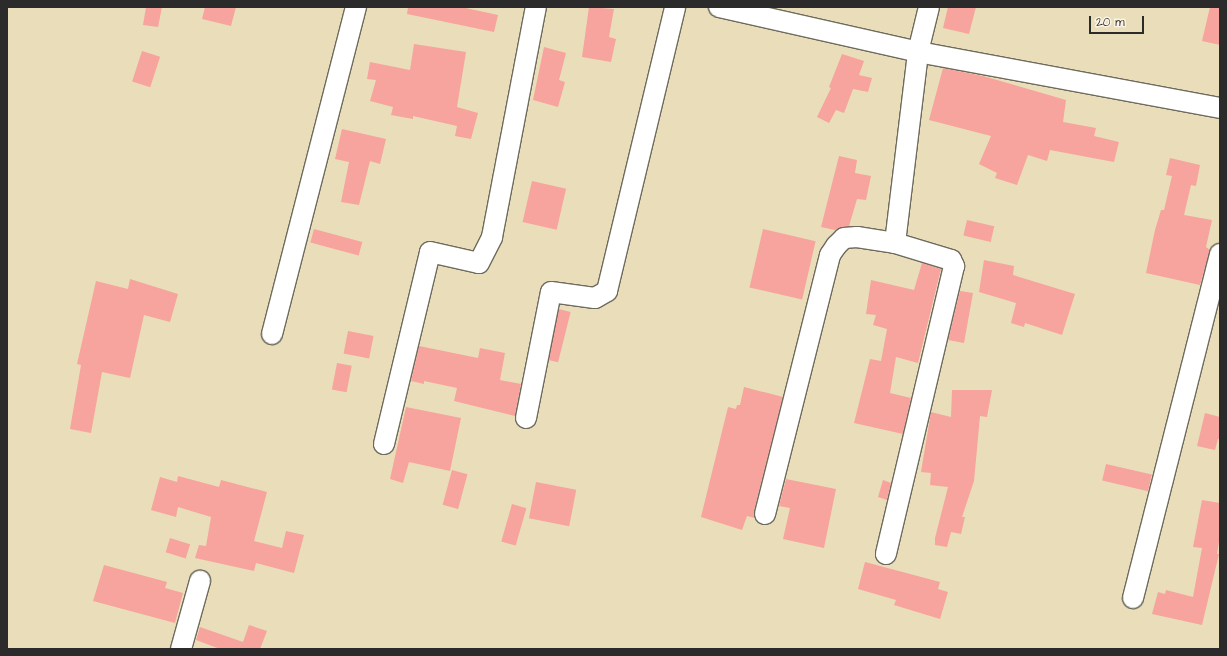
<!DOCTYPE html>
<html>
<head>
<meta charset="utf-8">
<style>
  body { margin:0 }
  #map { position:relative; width:1227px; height:656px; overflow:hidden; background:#e9deb9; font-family:"Architects Daughter",sans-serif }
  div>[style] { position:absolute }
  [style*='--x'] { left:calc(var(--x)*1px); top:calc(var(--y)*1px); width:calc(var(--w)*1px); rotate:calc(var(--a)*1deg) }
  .building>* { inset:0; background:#f7a39e; transform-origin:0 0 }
  .roads { filter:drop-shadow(1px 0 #6e6a5d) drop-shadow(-1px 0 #6e6a5d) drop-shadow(0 1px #6e6a5d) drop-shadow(0 -1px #6e6a5d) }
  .street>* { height:20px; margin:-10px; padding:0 10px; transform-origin:10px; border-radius:10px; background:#fff }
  span { translate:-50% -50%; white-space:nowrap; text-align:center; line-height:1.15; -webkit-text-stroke:3px #fcf5e5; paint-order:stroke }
  .frame { position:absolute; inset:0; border:8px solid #2b2b2b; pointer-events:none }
  .scale { position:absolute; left:1089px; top:16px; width:55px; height:18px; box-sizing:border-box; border:2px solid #2b2b2b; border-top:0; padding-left:5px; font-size:12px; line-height:14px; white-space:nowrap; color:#2b2b2b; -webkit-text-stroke:3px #fcf5e5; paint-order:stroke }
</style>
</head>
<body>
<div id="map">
  <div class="building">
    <div style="clip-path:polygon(146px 7px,162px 7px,158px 27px,143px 25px)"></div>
    <div style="clip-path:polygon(205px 7px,236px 7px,231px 26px,202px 19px)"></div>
    <div style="clip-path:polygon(408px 7px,461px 7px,498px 15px,494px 32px,407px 14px)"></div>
    <div style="clip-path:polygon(589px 7px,614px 9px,609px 37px,616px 39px,611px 62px,582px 57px)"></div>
    <div style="clip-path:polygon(948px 7px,976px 7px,969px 34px,943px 28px)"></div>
    <div style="clip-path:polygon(1210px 7px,1220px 7px,1220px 45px,1202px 41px)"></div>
    <div style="clip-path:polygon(414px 44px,466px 52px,457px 107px,478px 113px,471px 139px,455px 136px,457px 126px,413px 116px,413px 119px,391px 115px,393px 107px,370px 101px,376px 80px,367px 79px,370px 62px,410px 70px)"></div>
    <div style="clip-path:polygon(544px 47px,566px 53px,559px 80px,565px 82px,558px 107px,533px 100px)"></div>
    <div style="left:142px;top:51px;width:19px;height:32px;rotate:18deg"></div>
    <div style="clip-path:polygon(842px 54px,864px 61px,859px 75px,872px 78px,868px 92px,853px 89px,844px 113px,836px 110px,829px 123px,817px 117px,831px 88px,829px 87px)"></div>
    <div style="clip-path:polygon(943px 68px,983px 76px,1066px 100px,1063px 122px,1096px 128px,1094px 136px,1119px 142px,1114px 162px,1050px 150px,1047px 161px,1028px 155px,1017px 185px,995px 178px,997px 173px,979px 164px,991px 136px,929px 120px)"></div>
    <div style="clip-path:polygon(342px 129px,386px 139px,380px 164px,370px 161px,359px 205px,341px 202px,349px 162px,335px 159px)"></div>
    <div style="clip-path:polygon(839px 156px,857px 160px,855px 173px,871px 176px,866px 200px,857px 199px,849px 226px,835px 230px,821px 227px)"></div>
    <div style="clip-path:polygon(1170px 158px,1200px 165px,1196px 186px,1191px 185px,1184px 215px,1212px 220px,1206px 247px,1210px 250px,1200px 285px,1146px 273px,1155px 230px,1161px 210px,1164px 210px,1172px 176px,1166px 175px)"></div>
    <div style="left:532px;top:181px;width:35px;height:42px;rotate:13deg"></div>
    <div style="left:967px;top:220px;width:28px;height:16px;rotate:13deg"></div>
    <div style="left:314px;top:229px;width:50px;height:14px;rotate:15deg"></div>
    <div style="left:763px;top:229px;width:54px;height:60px;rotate:13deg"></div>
    <div style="clip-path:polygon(984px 260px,1014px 266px,1013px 275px,1075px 294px,1062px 335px,1025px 323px,1024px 327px,1011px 323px,1016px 303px,979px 292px)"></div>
    <div style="clip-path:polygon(922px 263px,941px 269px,918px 363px,896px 357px,890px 393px,911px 398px,903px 434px,854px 423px,870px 359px,881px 361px,887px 329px,873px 325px,876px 315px,866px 314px,871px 280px,914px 290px)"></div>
    <div style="clip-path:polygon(130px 279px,178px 294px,170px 322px,144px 315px,130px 378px,102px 372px,91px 433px,70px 429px,81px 365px,77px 364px,96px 281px,128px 289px)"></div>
    <div style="clip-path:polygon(960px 291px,973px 293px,964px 343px,948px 340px)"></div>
    <div style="left:559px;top:309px;width:12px;height:52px;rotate:14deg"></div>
    <div style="left:348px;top:331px;width:26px;height:23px;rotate:11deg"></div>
    <div style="clip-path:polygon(419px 346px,478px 358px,480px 348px,505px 353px,500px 380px,521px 384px,515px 416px,454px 401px,457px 388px,424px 381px,424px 384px,411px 381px)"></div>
    <div style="left:337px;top:363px;width:15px;height:27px;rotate:11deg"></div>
    <div style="clip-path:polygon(744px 387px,783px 397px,754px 511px,755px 518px,747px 516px,742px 530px,701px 517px,728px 407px,736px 409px,737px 405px,740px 405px)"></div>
    <div style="clip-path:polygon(952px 390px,992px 390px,987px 417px,980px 416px,974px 481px,962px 517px,965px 517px,961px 534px,951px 532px,947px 547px,935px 545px,935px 538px,948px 487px,930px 485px,931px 473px,921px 472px,931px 412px,951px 417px)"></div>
    <div style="clip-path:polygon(406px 407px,461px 418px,450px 471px,409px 462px,403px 483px,390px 479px)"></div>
    <div style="clip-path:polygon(1205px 413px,1220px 417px,1220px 439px,1218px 439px,1215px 450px,1197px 446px)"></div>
    <div style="left:1106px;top:464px;width:47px;height:17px;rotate:13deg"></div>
    <div style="left:452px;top:470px;width:16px;height:36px;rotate:15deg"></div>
    <div style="clip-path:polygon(178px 476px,219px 487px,221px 480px,267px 492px,254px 541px,282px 548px,286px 531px,304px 535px,294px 573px,256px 563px,254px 571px,195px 558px,199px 545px,206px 546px,211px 517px,178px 507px,176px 517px,151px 510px,160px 477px,177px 482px)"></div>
    <div style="clip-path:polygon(786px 479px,836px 489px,824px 548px,783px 539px,790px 508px,779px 506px)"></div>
    <div style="clip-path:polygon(883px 480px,891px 483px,887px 500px,878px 497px)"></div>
    <div style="left:536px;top:482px;width:41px;height:37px;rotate:11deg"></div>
    <div style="clip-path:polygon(1202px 500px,1220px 503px,1220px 535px,1217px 554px,1219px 554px,1202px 625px,1152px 614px,1158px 592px,1165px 594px,1166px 590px,1193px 597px,1202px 548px,1193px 547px)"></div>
    <div style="left:512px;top:504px;width:15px;height:39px;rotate:16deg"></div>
    <div style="left:170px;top:538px;width:21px;height:15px;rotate:17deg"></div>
    <div style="clip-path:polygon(865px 562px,940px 582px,938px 589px,948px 592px,940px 619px,894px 605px,896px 600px,858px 589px)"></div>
    <div style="clip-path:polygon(104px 565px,167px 582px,165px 588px,183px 593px,175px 623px,93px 601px)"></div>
    <div style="clip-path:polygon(249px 625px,267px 631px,260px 649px,220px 649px,196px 640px,200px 627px,243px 642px)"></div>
  </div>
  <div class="roads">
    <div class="street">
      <div style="--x:719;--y:7;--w:204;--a:12.7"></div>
      <div style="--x:918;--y:52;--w:307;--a:10.5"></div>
      <div style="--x:895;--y:243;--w:192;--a:-83.1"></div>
      <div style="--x:918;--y:52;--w:46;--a:-76.3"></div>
      <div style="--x:272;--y:334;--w:338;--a:-75.6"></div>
      <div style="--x:526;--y:418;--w:128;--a:-78.8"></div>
      <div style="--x:551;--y:292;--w:44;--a:7.8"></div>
      <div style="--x:595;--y:298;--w:14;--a:-30"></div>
      <div style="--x:607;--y:291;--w:292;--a:-76.5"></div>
      <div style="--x:384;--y:444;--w:197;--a:-76.5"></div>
      <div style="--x:430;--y:252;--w:50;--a:12.7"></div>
      <div style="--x:479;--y:263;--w:29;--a:-63"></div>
      <div style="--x:492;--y:237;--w:234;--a:-79.2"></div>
      <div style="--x:765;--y:514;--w:267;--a:-75.9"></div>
      <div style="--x:830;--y:255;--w:11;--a:-56"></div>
      <div style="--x:836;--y:246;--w:11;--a:-45"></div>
      <div style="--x:844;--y:238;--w:13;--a:-4"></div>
      <div style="--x:857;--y:237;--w:38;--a:9"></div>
      <div style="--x:895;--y:243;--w:59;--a:16.9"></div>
      <div style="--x:951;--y:260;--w:7;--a:63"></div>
      <div style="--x:954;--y:266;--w:296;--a:103.3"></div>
      <div style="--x:1133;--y:598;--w:355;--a:-75.8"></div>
      <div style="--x:181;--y:649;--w:71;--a:-74.4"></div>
    </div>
  </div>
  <div class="frame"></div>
  <div class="scale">20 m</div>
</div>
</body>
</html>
